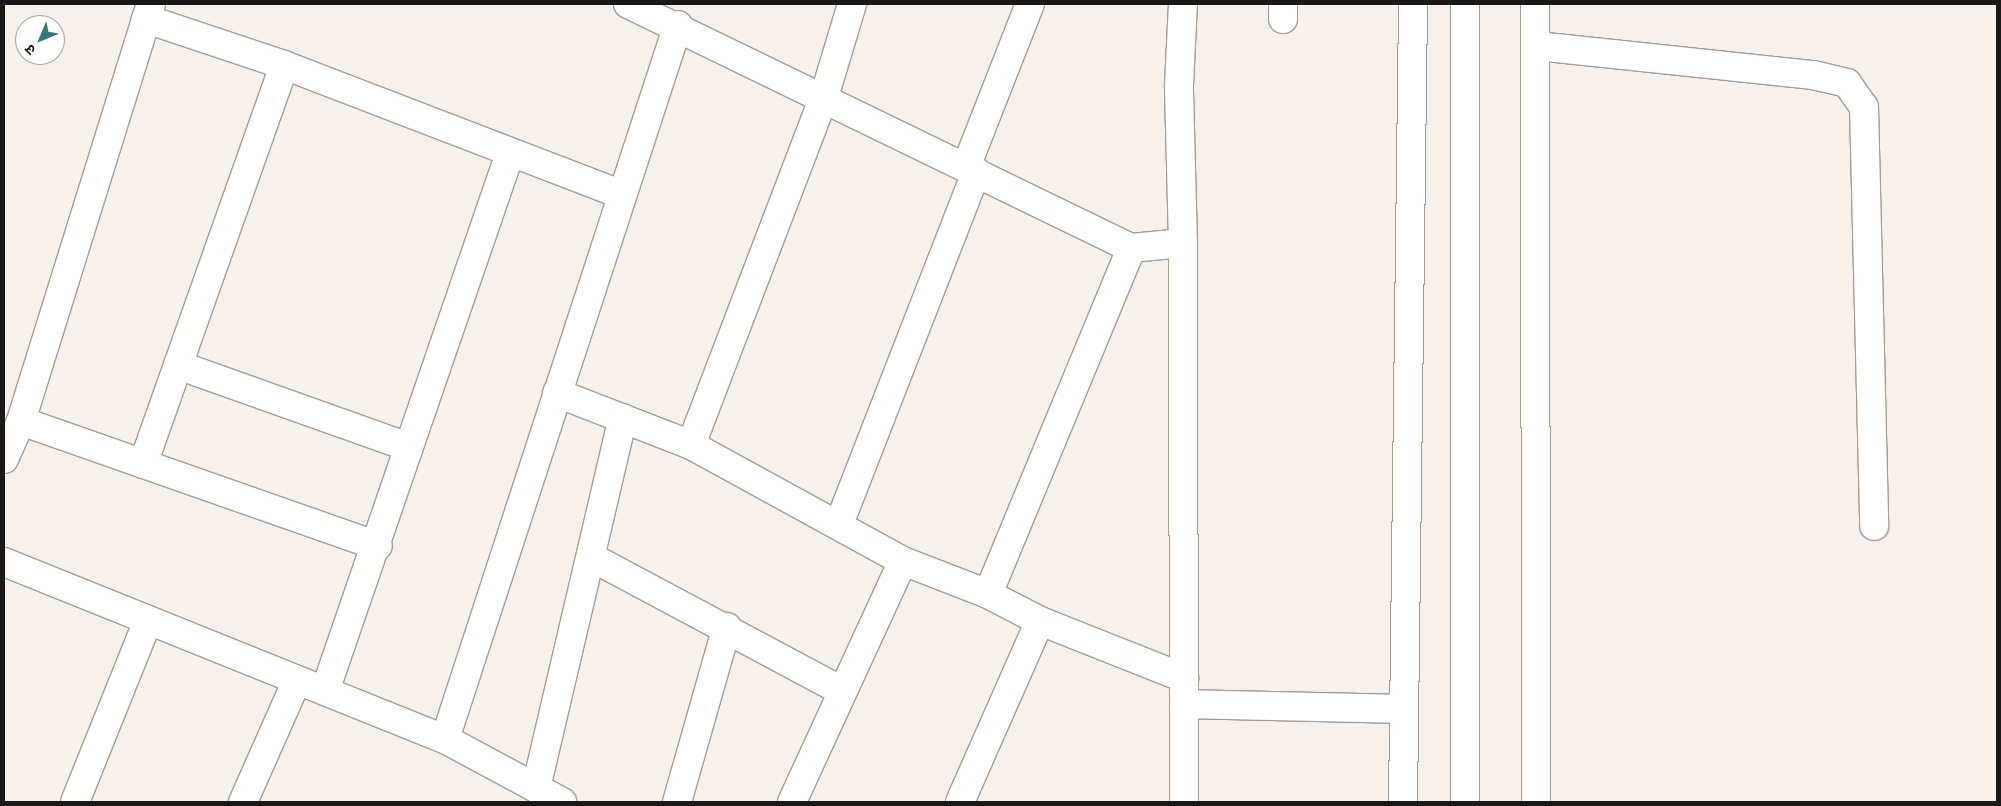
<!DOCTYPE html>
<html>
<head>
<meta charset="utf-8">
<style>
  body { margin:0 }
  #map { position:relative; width:2001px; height:806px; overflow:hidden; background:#f8f0ea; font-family:"Libre Baskerville","Noto Sans Devanagari",serif }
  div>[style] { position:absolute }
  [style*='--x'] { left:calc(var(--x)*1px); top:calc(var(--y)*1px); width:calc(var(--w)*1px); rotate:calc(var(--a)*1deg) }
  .roads { filter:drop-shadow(1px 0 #a39c96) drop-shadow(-1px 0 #a39c96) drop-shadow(0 1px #a39c96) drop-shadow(0 -1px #a39c96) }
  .minor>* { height:28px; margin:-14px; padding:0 14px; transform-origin:14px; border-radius:14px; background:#fff }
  span { translate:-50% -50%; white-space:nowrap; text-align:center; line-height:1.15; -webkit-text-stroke:5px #fff; paint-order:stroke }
  .frame { position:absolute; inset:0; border:5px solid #1b1917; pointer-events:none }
  .north { position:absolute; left:15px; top:15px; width:50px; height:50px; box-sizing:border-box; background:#fff; border:1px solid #a4a3a2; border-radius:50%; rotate:225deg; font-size:14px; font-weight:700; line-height:20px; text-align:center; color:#1b1917 }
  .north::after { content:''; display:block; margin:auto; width:18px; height:22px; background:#327a73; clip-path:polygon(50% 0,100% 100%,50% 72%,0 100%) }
</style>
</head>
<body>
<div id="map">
  <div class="roads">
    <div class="minor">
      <div style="--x:628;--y:4;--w:559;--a:25.88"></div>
      <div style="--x:1283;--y:4;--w:15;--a:90"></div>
      <div style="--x:1465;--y:4;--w:798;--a:90"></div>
      <div style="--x:1535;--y:4;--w:798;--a:89.93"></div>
      <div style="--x:146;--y:19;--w:145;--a:18.4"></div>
      <div style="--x:284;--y:65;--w:362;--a:21"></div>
      <div style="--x:1537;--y:46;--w:278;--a:6"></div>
      <div style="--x:1813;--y:75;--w:35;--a:13"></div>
      <div style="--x:1847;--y:83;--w:29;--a:55"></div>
      <div style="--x:1864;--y:107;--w:419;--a:88.6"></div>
      <div style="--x:966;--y:167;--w:175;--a:-68.6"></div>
      <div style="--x:1183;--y:243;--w:559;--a:89.9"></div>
      <div style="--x:178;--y:365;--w:242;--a:19.6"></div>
      <div style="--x:557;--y:393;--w:144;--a:21.2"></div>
      <div style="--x:691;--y:445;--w:242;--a:28.7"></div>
      <div style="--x:903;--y:561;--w:91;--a:21.2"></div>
      <div style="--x:21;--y:421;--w:378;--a:19.3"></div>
      <div style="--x:691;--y:445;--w:373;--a:-69.1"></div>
      <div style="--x:824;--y:97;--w:97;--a:-73.2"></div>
      <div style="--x:4;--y:459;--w:42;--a:-65.9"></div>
      <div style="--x:21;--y:421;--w:437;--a:-72.7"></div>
      <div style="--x:143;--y:464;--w:423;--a:-70.5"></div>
      <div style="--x:839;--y:524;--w:378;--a:-68.7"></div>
      <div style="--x:591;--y:557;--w:282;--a:28.1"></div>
      <div style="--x:4;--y:562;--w:475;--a:21.9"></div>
      <div style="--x:445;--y:739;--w:133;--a:28.3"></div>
      <div style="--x:1040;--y:621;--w:155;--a:21.6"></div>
      <div style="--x:325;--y:691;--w:569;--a:-71.02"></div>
      <div style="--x:1184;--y:704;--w:220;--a:1.3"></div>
      <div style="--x:445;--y:739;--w:751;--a:-71.93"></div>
      <div style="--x:536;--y:788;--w:380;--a:-76.8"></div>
      <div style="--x:75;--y:802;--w:196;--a:-68.1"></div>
      <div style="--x:243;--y:802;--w:133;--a:-66.1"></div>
      <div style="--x:677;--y:802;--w:182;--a:-74.1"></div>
      <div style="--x:792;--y:802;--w:265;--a:-65.3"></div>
      <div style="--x:960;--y:802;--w:198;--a:-66.2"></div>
      <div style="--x:1040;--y:621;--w:59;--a:-152.6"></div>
      <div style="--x:988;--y:594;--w:374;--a:-67.5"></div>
      <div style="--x:1131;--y:248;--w:52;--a:-5.5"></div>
      <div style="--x:1183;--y:243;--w:158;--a:-91.5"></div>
      <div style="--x:1179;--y:85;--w:81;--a:-87.2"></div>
      <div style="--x:1403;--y:802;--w:798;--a:-89.28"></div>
    </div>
  </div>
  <div class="frame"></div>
  <div class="north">उ</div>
</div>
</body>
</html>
